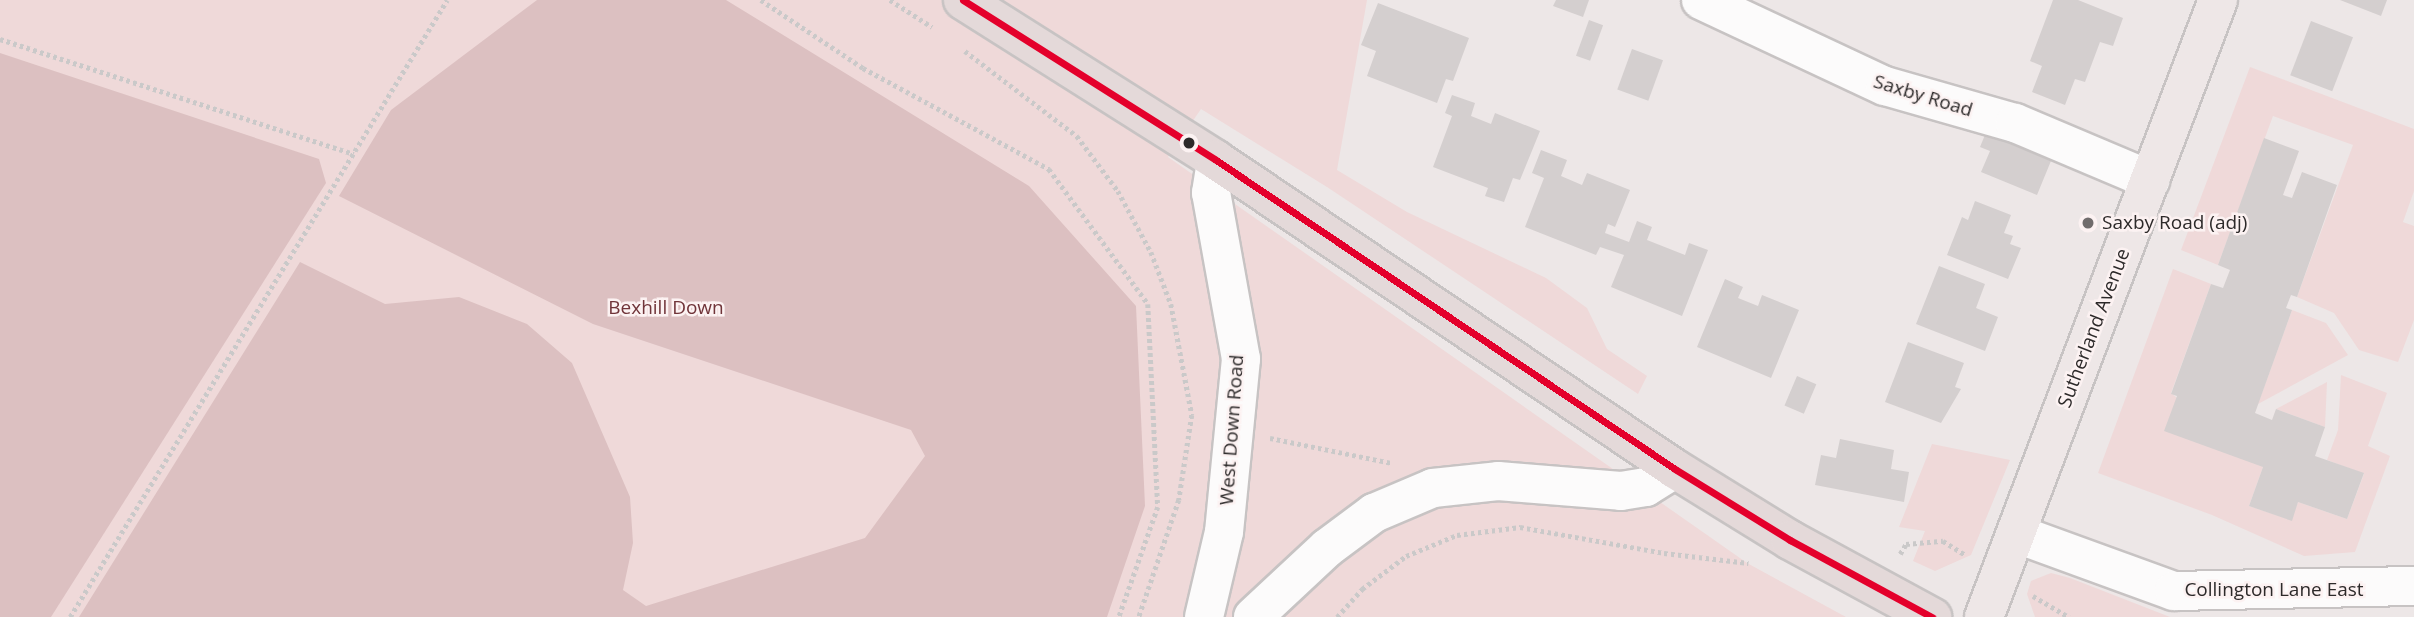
<!DOCTYPE html>
<html>
<head>
<meta charset="utf-8">
<style>
  body { margin:0 }
  #map { position:relative; width:2414px; height:617px; overflow:hidden; background:#ede7e7; font-family:"Open Sans",sans-serif }
  div>[style] { position:absolute }
  [style*='--x'] { left:calc(var(--x)*1px); top:calc(var(--y)*1px); width:calc(var(--w)*1px); rotate:calc(var(--a)*1deg) }
  .green>* { inset:0; background:#efd9d9 }
  .forest>* { inset:0; background:#dcc0c1 }
  .building>* { inset:0; background:#d4cfcf; transform-origin:0 0 }
  .path>* { height:4.5px; margin-top:-2.25px; transform-origin:0; background:repeating-linear-gradient(90deg,#cac9c9 0 3.5px,transparent 0 7px) }
  .roads { filter:drop-shadow(2px 0 #c7c3c3) drop-shadow(-2px 0 #c7c3c3) drop-shadow(0 2px #c7c3c3) drop-shadow(0 -2px #c7c3c3) }
  .minor>* { height:38px; margin:-19px; padding:0 19px; transform-origin:19px; border-radius:19px; background:#fcfbfb }
  .major>* { height:38px; margin:-19px; padding:0 19px; transform-origin:19px; border-radius:19px; background:#eee7e7 }
  .highway>* { height:38px; margin:-19px; padding:0 19px; transform-origin:19px; border-radius:19px; background:#e4d9d9 }
  .bus-1>* { height:7px; margin:-3.5px; padding:0 3.5px; transform-origin:3.5px; border-radius:3.5px; background:#e4002b }
  .dots>* { width:19px; height:19px; translate:-50% -50%; box-sizing:border-box; border:4px solid #fcf2f2; border-radius:50% }
  span { translate:-50% -50%; white-space:nowrap; text-align:center; line-height:1.15; -webkit-text-stroke:5px #fcf2f2; paint-order:stroke }
  .street-label { font-size:19px; color:#2d2a2a }
  .poi-label { font-size:19px; color:#2d2a2a }
  .left { translate:0 -50%; text-align:left }
  .park-label { font-size:19px; color:#703439 }
</style>
</head>
<body>
<div id="map">
  <div class="green">
    <div style="clip-path:polygon(0 0,1367px 0,1337px 170px,1407px 212px,1546px 278px,1587px 308px,1607px 349px,1647px 376px,1638px 394px,1327px 187px,1201px 109px,1168px 157px,1747px 563px,1846px 617px,0 617px)"></div>
    <div style="clip-path:polygon(2250px 67px,2414px 129px,2414px 191px,2403px 222px,2414px 226px,2414px 320px,2398px 362px,2359px 350px,2334px 313px,2297px 297px,2353px 145px,2273px 116px,2218px 265px,2181px 250px)"></div>
    <div style="clip-path:polygon(2173px 269px,2211px 284px,2171px 393px,2263px 467px,2249px 506px,2291px 520px,2298px 502px,2347px 519px,2364px 474px,2327px 460px,2338px 430px,2341px 375px,2387px 393px,2368px 446px,2390px 456px,2355px 552px,2304px 556px,2212px 515px,2098px 473px)"></div>
    <div style="clip-path:polygon(2292px 310px,2326px 323px,2348px 355px,2258px 404px)"></div>
    <div style="clip-path:polygon(2327px 382px,2325px 427px,2276px 409px)"></div>
    <div style="clip-path:polygon(1932px 444px,2010px 460px,1971px 555px,1935px 571px,1913px 561px,1925px 531px,1899px 527px)"></div>
    <div style="clip-path:polygon(2051px 573px,2070px 578px,2170px 617px,2035px 617px,2027px 594px,2031px 581px)"></div>
  </div>
  <div class="forest">
    <div style="clip-path:polygon(537px 0,726px 0,1029px 186px,1136px 306px,1145px 506px,1107px 617px,79px 617px,300px 262px,385px 304px,459px 297px,527px 324px,572px 363px,630px 497px,633px 543px,623px 590px,646px 606px,865px 538px,925px 456px,911px 430px,593px 324px,339px 196px,391px 110px)"></div>
    <div style="clip-path:polygon(0 53px,319px 159px,326px 183px,51px 617px,0 617px)"></div>
  </div>
  <div class="building">
    <div style="clip-path:polygon(1556px 0,1589px 0,1583px 17px,1553px 6px)"></div>
    <div style="clip-path:polygon(2053px 0,2078px 0,2123px 18px,2113px 46px,2100px 42px,2085px 82px,2075px 79px,2065px 105px,2032px 92px,2042px 66px,2030px 61px)"></div>
    <div style="clip-path:polygon(2340px 0,2387px 0,2381px 16px)"></div>
    <div style="clip-path:polygon(1378px 3px,1469px 38px,1453px 81px,1446px 79px,1437px 103px,1367px 76px,1376px 51px,1361px 45px)"></div>
    <div style="left:1589px;top:20px;width:15px;height:38px;rotate:20deg"></div>
    <div style="left:2311px;top:21px;width:45px;height:58px;rotate:21deg"></div>
    <div style="left:1632px;top:49px;width:33px;height:43px;rotate:20deg"></div>
    <div style="clip-path:polygon(1452px 95px,1475px 103px,1471px 116px,1491px 124px,1495px 113px,1540px 131px,1520px 180px,1513px 178px,1504px 202px,1485px 196px,1488px 188px,1433px 167px,1452px 116px,1445px 113px)"></div>
    <div style="clip-path:polygon(1987px 130px,2053px 156px,2037px 195px,1981px 172px,1990px 151px,1980px 147px)"></div>
    <div style="clip-path:polygon(2264px 138px,2299px 151px,2283px 195px,2292px 198px,2302px 172px,2337px 185px,2297px 297px,2291px 295px,2286px 308px,2292px 310px,2255px 413px,2272px 420px,2276px 409px,2325px 427px,2315px 456px,2364px 473px,2347px 519px,2298px 502px,2292px 521px,2249px 506px,2263px 467px,2164px 431px,2177px 396px,2171px 394px,2211px 284px,2223px 288px,2230px 270px,2218px 265px)"></div>
    <div style="clip-path:polygon(1541px 150px,1567px 160px,1561px 176px,1582px 185px,1587px 173px,1630px 190px,1615px 227px,1608px 224px,1605px 233px,1629px 242px,1637px 221px,1652px 227px,1647px 240px,1685px 255px,1689px 243px,1708px 250px,1682px 316px,1611px 287px,1624px 255px,1600px 247px,1596px 255px,1525px 227px,1544px 178px,1532px 173px)"></div>
    <div style="clip-path:polygon(1975px 201px,2011px 215px,2004px 233px,2013px 236px,2010px 244px,2021px 248px,2008px 279px,1947px 255px,1962px 217px,1968px 220px)"></div>
    <div style="clip-path:polygon(1939px 266px,1985px 284px,1976px 308px,1998px 317px,1985px 351px,1916px 324px)"></div>
    <div style="clip-path:polygon(1725px 279px,1743px 287px,1738px 298px,1758px 306px,1762px 295px,1799px 310px,1771px 378px,1697px 347px)"></div>
    <div style="clip-path:polygon(1908px 342px,1964px 363px,1955px 387px,1961px 389px,1941px 423px,1885px 402px)"></div>
    <div style="left:1797px;top:376px;width:21px;height:32px;rotate:23deg"></div>
    <div style="clip-path:polygon(1840px 439px,1894px 450px,1891px 469px,1909px 472px,1904px 502px,1815px 485px,1821px 455px,1836px 458px)"></div>
  </div>
  <div class="path">
    <div style="--x:761;--y:0;--w:123;--a:33.7"></div>
    <div style="--x:863;--y:68;--w:212;--a:28.5"></div>
    <div style="--x:1049;--y:169;--w:167;--a:53.7"></div>
    <div style="--x:1148;--y:304;--w:203;--a:87.2"></div>
    <div style="--x:1158;--y:507;--w:117;--a:109.5"></div>
    <div style="--x:890;--y:0;--w:50;--a:32.7"></div>
    <div style="--x:0;--y:39;--w:372;--a:18"></div>
    <div style="--x:965;--y:51;--w:141;--a:37.2"></div>
    <div style="--x:1077;--y:136;--w:69;--a:53.3"></div>
    <div style="--x:1118;--y:191;--w:69;--a:61.6"></div>
    <div style="--x:1151;--y:252;--w:56;--a:69"></div>
    <div style="--x:1171;--y:304;--w:113;--a:79.3"></div>
    <div style="--x:1192;--y:415;--w:86;--a:98.7"></div>
    <div style="--x:1179;--y:500;--w:124;--a:108.9"></div>
    <div style="--x:1270;--y:438;--w:125;--a:11.6"></div>
    <div style="--x:1900;--y:554;--w:12;--a:-59"></div>
    <div style="--x:1906;--y:544;--w:37;--a:-5"></div>
    <div style="--x:1943;--y:541;--w:26;--a:32"></div>
    <div style="--x:2033;--y:596;--w:42;--a:30.3"></div>
    <div style="--x:70;--y:617;--w:723;--a:-58.57"></div>
    <div style="--x:1337;--y:617;--w:38;--a:-48"></div>
    <div style="--x:1362;--y:589;--w:55;--a:-36.9"></div>
    <div style="--x:1406;--y:556;--w:55;--a:-22.4"></div>
    <div style="--x:1457;--y:535;--w:64;--a:-7.2"></div>
    <div style="--x:1520;--y:527;--w:146;--a:10.2"></div>
    <div style="--x:1664;--y:553;--w:85;--a:6.8"></div>
  </div>
  <div class="roads">
    <div class="minor">
      <div style="--x:1701;--y:0;--w:203;--a:25.1"></div>
      <div style="--x:1885;--y:86;--w:135;--a:15.9"></div>
      <div style="--x:2015;--y:123;--w:147;--a:22.9"></div>
      <div style="--x:2017;--y:534;--w:167;--a:20"></div>
      <div style="--x:2174;--y:591;--w:240;--a:-1.2"></div>
      <div style="--x:1204;--y:617;--w:87;--a:-76.8"></div>
      <div style="--x:1224;--y:532;--w:174;--a:-84.4"></div>
      <div style="--x:1241;--y:359;--w:169;--a:-100.2"></div>
      <div style="--x:1211;--y:193;--w:33;--a:-81"></div>
      <div style="--x:1253;--y:617;--w:101;--a:-43"></div>
      <div style="--x:1327;--y:548;--w:59;--a:-36.7"></div>
      <div style="--x:1374;--y:513;--w:64;--a:-23"></div>
      <div style="--x:1433;--y:488;--w:65;--a:-6.1"></div>
      <div style="--x:1498;--y:481;--w:123;--a:4.6"></div>
      <div style="--x:1621;--y:491;--w:25;--a:-9"></div>
      <div style="--x:1646;--y:487;--w:34;--a:-32"></div>
    </div>
    <div class="major">
      <div style="--x:1984;--y:617;--w:660;--a:-69.23"></div>
    </div>
    <div class="highway">
      <div style="--x:963;--y:0;--w:299;--a:32.3"></div>
      <div style="--x:1216;--y:160;--w:553;--a:33.95"></div>
      <div style="--x:1675;--y:469;--w:135;--a:31.7"></div>
      <div style="--x:1790;--y:540;--w:162;--a:28.5"></div>
    </div>
  </div>
  <div class="bus-1">
    <div style="--x:963;--y:0;--w:299;--a:32.3"></div>
    <div style="--x:1216;--y:160;--w:553;--a:33.95"></div>
    <div style="--x:1675;--y:469;--w:135;--a:31.7"></div>
    <div style="--x:1790;--y:540;--w:162;--a:28.5"></div>
  </div>
  <div class="dots">
    <div style="left:1189px;top:143px;background:#2d2a2a"></div>
    <div style="left:2088px;top:223px;background:#706c6c"></div>
  </div>
  <div class="street-label">
    <span style="left:1923px;top:96px;rotate:17deg">Saxby Road</span>
    <span style="left:2094px;top:328px;rotate:-69deg">Sutherland Avenue</span>
    <span style="left:1232px;top:430px;rotate:-86deg">West Down Road</span>
    <span style="left:2274px;top:590px">Collington Lane East</span>
  </div>
  <div class="poi-label">
    <span class="left" style="left:2102px;top:223px">Saxby Road (adj)</span>
  </div>
  <div class="park-label">
    <span style="left:666px;top:308px">Bexhill Down</span>
  </div>
</div>
</body>
</html>
